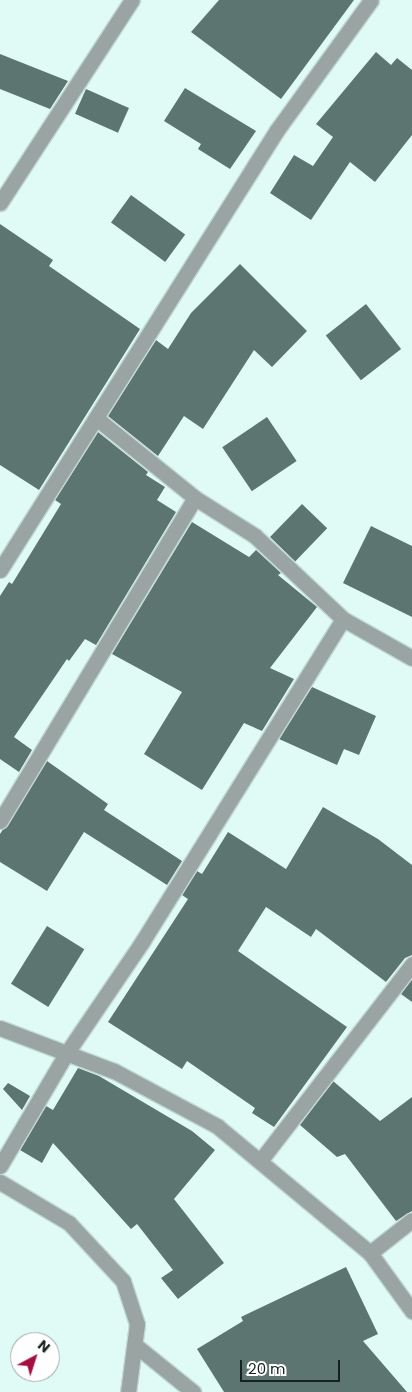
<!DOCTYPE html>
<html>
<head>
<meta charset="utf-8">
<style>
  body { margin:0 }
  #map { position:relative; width:412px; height:1392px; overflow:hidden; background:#e0fbf6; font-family:Poppins,sans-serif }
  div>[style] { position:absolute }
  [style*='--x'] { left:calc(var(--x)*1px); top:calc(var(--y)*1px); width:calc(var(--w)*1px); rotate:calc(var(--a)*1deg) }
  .building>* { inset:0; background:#5d7571; transform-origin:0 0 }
  .roads { filter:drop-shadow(1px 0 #c0d8d4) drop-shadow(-1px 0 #c0d8d4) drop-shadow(0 1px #c0d8d4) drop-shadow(0 -1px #c0d8d4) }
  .street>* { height:15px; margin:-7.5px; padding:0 7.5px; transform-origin:7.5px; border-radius:7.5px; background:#9aa5a3 }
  span { translate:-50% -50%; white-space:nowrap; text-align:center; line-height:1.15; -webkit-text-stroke:4px #fff; paint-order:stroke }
  .north { position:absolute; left:10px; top:1332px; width:50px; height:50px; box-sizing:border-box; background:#fff; border:1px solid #a2a6a5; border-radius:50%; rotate:40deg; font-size:14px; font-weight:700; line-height:20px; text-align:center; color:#17211f }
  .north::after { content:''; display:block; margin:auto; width:18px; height:22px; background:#a70f40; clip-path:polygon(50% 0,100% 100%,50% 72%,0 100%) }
  .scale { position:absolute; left:240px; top:1360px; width:100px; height:22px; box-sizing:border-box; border:2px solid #17211f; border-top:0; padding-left:6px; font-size:15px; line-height:18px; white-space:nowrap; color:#17211f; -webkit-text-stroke:4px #fff; paint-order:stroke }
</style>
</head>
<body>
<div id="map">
  <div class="building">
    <div style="clip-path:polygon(219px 0,354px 0,281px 99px,191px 32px)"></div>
    <div style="clip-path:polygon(376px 52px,391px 65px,397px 58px,412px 70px,412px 135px,375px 182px,350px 162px,311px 220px,270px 193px,294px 155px,313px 166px,333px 137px,316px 124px)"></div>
    <div style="clip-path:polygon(0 54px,68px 81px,50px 109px,0 89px)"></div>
    <div style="clip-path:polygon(185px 88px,256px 131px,230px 169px,198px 149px,201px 144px,164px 121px)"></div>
    <div style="left:86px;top:89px;width:47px;height:27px;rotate:24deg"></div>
    <div style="left:131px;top:195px;width:67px;height:34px;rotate:36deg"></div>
    <div style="clip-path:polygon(0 224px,53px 260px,49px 266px,140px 329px,39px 490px,0 465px)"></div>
    <div style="clip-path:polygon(240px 264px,307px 331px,272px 367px,254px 350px,203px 429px,184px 416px,158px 456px,108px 416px,156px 340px,168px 349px,191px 313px)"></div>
    <div style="left:366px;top:304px;width:57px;height:51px;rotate:52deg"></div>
    <div style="left:267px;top:417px;width:53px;height:54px;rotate:56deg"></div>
    <div style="clip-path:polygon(98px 432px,148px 472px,146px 475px,165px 487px,157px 500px,176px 512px,96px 645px,85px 639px,69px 661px,67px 659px,14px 737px,32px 750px,19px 772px,0 759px,0 596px,9px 582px,12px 584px,61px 504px,55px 500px)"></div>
    <div style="left:302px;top:504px;width:35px;height:46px;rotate:44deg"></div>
    <div style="clip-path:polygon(192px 522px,249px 557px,256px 550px,281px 573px,278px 575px,317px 607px,270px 668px,294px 679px,262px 731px,244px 723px,202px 790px,144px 754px,182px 692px,112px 654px)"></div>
    <div style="clip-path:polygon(371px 526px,412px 546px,412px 617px,343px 583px)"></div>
    <div style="clip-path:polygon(312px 687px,376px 716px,359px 755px,344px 749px,337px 765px,279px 739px)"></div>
    <div style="clip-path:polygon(47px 761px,108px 804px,104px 810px,182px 861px,167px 885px,84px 832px,47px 891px,0 862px,0 834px)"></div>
    <div style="clip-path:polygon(323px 807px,378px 839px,412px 865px,412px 955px,405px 958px,386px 982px,316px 929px,311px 937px,266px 907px,238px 951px,347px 1027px,274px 1127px,252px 1113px,255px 1108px,187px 1061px,182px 1069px,108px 1022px,188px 899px,182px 895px,197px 871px,202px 874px,228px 832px,286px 869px)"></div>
    <div style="left:47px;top:926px;width:44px;height:68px;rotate:32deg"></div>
    <div style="clip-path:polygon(412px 979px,412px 1002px,401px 994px)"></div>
    <div style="clip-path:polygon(78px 1068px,99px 1076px,192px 1131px,215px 1150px,174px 1199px,224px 1263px,178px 1299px,161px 1278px,173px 1270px,137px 1224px,131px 1229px,53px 1143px,42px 1163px,20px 1150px,46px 1106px,53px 1110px)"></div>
    <div style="clip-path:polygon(333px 1081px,380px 1121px,412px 1097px,412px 1211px,396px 1221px,345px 1154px,337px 1157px,300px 1125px)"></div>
    <div style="clip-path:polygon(8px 1083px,30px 1096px,22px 1110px,3px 1089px)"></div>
    <div style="clip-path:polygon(346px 1267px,378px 1334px,363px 1341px,407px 1392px,224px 1392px,197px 1349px,243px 1321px,241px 1317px)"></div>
  </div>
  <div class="roads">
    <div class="street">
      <div style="--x:0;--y:203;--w:242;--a:-57"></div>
      <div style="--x:96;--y:418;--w:127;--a:38.9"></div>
      <div style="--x:195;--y:498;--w:71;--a:32.3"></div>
      <div style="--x:255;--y:536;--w:121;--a:43.3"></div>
      <div style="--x:343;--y:619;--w:79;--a:29.5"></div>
      <div style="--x:0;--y:570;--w:520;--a:-57.81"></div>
      <div style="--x:277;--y:130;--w:160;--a:-54.1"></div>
      <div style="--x:0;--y:821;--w:377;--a:-58.9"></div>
      <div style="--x:0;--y:1028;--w:122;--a:20.7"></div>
      <div style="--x:114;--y:1071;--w:117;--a:28.1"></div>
      <div style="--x:217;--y:1126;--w:199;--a:39.7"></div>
      <div style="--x:370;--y:1253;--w:72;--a:54.1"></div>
      <div style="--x:260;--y:1161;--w:249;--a:-52.3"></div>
      <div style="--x:0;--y:1166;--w:130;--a:-59.5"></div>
      <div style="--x:66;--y:1054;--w:135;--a:-55.8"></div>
      <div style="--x:142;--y:942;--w:380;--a:-58.1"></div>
      <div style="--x:0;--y:1182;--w:80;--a:30.7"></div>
      <div style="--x:69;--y:1223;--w:79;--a:47"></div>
      <div style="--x:123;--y:1281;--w:45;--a:72"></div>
      <div style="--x:137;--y:1324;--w:69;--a:97.5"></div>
      <div style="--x:370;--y:1253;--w:53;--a:-38.2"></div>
      <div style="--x:135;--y:1345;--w:75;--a:39"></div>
    </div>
  </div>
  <div class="north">N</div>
  <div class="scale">20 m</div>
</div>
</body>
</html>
